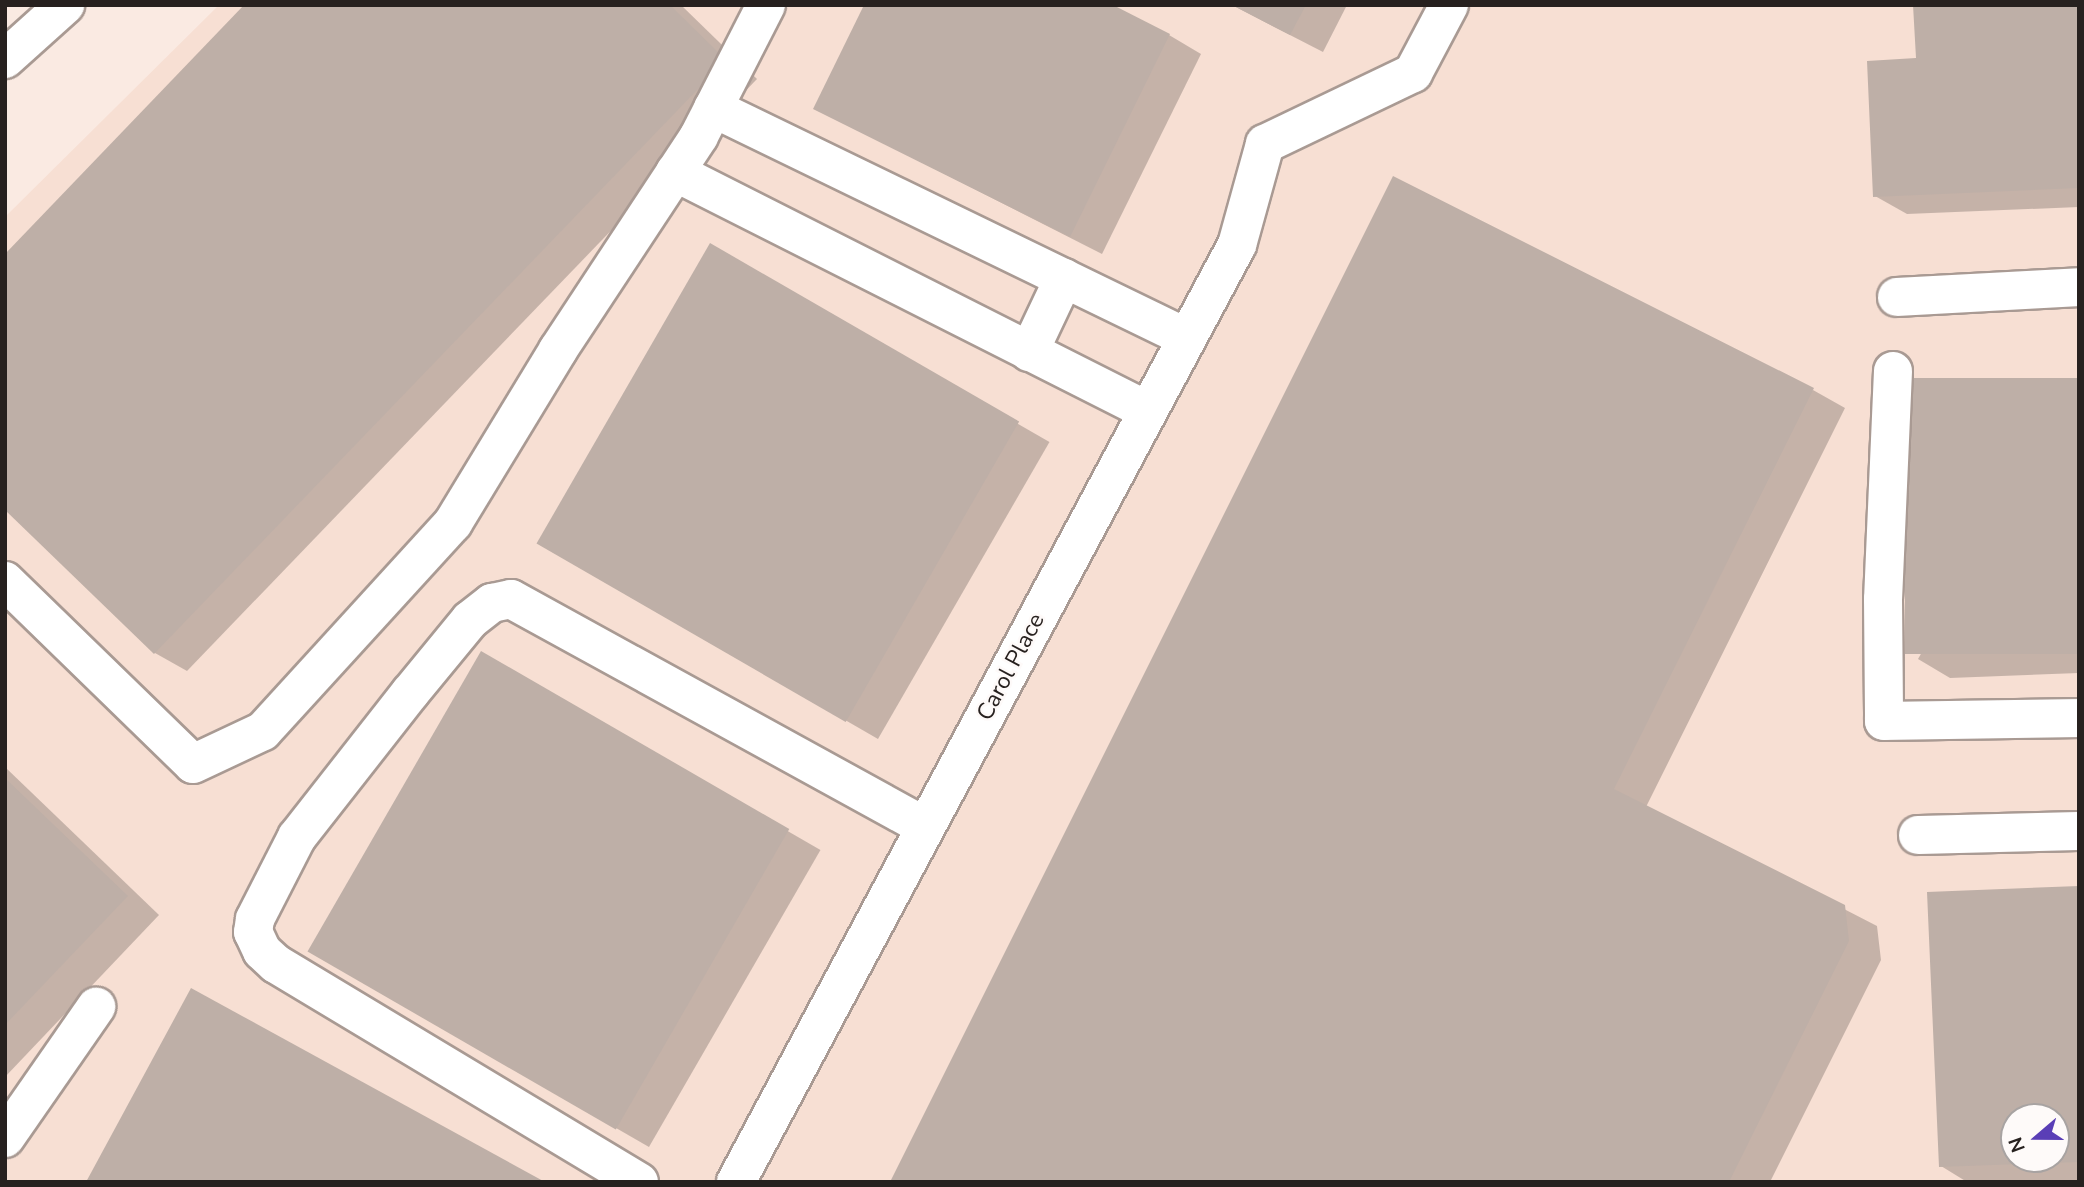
<!DOCTYPE html>
<html>
<head>
<meta charset="utf-8">
<style>
  body { margin:0 }
  #map { position:relative; width:2084px; height:1187px; overflow:hidden; background:#faeae2; font-family:"Nunito Sans",sans-serif }
  div>[style] { position:absolute }
  [style*='--x'] { left:calc(var(--x)*1px); top:calc(var(--y)*1px); width:calc(var(--w)*1px); rotate:calc(var(--a)*1deg) }
  .built>* { inset:0; background:#f7dfd3 }
  .shadow>* { inset:0; background:#0003; transform-origin:0 0 }
  .building>* { inset:0; background:#beafa7; transform-origin:0 0 }
  .roads { filter:drop-shadow(2px 0 #a99a93) drop-shadow(-2px 0 #a99a93) drop-shadow(0 2px #a99a93) drop-shadow(0 -2px #a99a93) }
  .minor>* { height:38px; margin:-19px; padding:0 19px; transform-origin:19px; border-radius:19px; background:#fff }
  span { translate:-50% -50%; white-space:nowrap; text-align:center; line-height:1.15; -webkit-text-stroke:5px #fefaf9; paint-order:stroke }
  .street-label { font-size:23px; color:#27211f }
  .frame { position:absolute; inset:0; border:7px solid #27211f; pointer-events:none }
  .north { position:absolute; left:2000px; top:1103px; width:70px; height:70px; box-sizing:border-box; background:#fefaf9; border:2px solid #a8a3a2; border-radius:50%; rotate:250deg; font-size:19px; font-weight:700; line-height:28px; text-align:center; color:#27211f }
  .north::after { content:''; display:block; margin:auto; width:24px; height:32px; background:#5a3eb6; clip-path:polygon(50% 0,100% 100%,50% 72%,0 100%) }
</style>
</head>
<body>
<div id="map">
  <div class="built">
    <div style="clip-path:polygon(evenodd,219px 5px,2079px 5px,2079px 1182px,5px 1182px,5px 217px,219px 5px,2014px 1117px,2056px 1117px,2056px 1159px,2014px 1159px,2014px 1117px)"></div>
  </div>
  <div class="shadow">
    <div style="clip-path:polygon(247px 5px,681px 5px,757px 79px,187px 671px,155px 653px)"></div>
    <div style="clip-path:polygon(1232px 5px,1347px 5px,1323px 52px)"></div>
    <div style="clip-path:polygon(2079px 5px,2079px 207px,1907px 214px,1875px 196px,1918px 60px)"></div>
    <div style="clip-path:polygon(1169px 35px,1201px 54px,1102px 254px,815px 108px)"></div>
    <div style="left:710px;top:246px;width:392px;height:343px;rotate:30deg"></div>
    <div style="clip-path:polygon(2079px 380px,2079px 673px,1950px 678px,1918px 659px)"></div>
    <div style="clip-path:polygon(1813px 390px,1845px 408px,1646px 807px,1877px 926px,1881px 960px,1770px 1182px,892px 1182px)"></div>
    <div style="left:481px;top:654px;width:392px;height:343px;rotate:30deg"></div>
    <div style="clip-path:polygon(5px 767px,159px 915px,5px 1077px)"></div>
    <div style="clip-path:polygon(evenodd,2079px 888px,2079px 1181px,1967px 1182px,1941px 1166px,2079px 888px,2014px 1117px,2056px 1117px,2056px 1159px,2014px 1159px,2014px 1117px)"></div>
  </div>
  <div class="building">
    <div style="clip-path:polygon(244px 5px,670px 5px,726px 60px,154px 654px,5px 510px,5px 254px)"></div>
    <div style="clip-path:polygon(864px 5px,1113px 5px,1170px 34px,1070px 237px,813px 109px)"></div>
    <div style="clip-path:polygon(1232px 5px,1306px 5px,1290px 35px)"></div>
    <div style="clip-path:polygon(1913px 5px,2079px 5px,2079px 188px,1873px 197px,1867px 61px,1916px 58px)"></div>
    <div style="clip-path:polygon(1393px 176px,1814px 388px,1614px 789px,1845px 905px,1849px 941px,1729px 1182px,890px 1182px)"></div>
    <div style="left:710px;top:243px;width:357px;height:347px;rotate:30deg"></div>
    <div style="left:2079px;top:378px;width:276px;height:174px;rotate:90deg"></div>
    <div style="left:481px;top:651px;width:356px;height:347px;rotate:30deg"></div>
    <div style="clip-path:polygon(5px 778px,128px 896px,5px 1025px)"></div>
    <div style="clip-path:polygon(evenodd,2079px 886px,2079px 1162px,1939px 1167px,1927px 892px,2079px 886px,2014px 1117px,2056px 1117px,2056px 1159px,2014px 1159px,2014px 1117px)"></div>
    <div style="clip-path:polygon(191px 988px,545px 1182px,86px 1182px)"></div>
  </div>
  <div class="roads">
    <div class="minor">
      <div style="--x:5;--y:59;--w:81;--a:-42"></div>
      <div style="--x:713;--y:108;--w:527;--a:25.88"></div>
      <div style="--x:675;--y:172;--w:530;--a:26.81"></div>
      <div style="--x:1897;--y:297;--w:182;--a:-3.1"></div>
      <div style="--x:1029;--y:352;--w:82;--a:-64.7"></div>
      <div style="--x:1893;--y:371;--w:228;--a:92.5"></div>
      <div style="--x:1883;--y:599;--w:122;--a:89.5"></div>
      <div style="--x:1884;--y:721;--w:195;--a:-0.9"></div>
      <div style="--x:5;--y:581;--w:262;--a:44.2"></div>
      <div style="--x:193;--y:764;--w:77;--a:-25.2"></div>
      <div style="--x:263;--y:731;--w:282;--a:-47.6"></div>
      <div style="--x:453;--y:523;--w:202;--a:-58.7"></div>
      <div style="--x:558;--y:350;--w:256;--a:-56.6"></div>
      <div style="--x:699;--y:136;--w:147;--a:-62.9"></div>
      <div style="--x:1918;--y:835;--w:161;--a:-1.4"></div>
      <div style="--x:5;--y:1138;--w:160;--a:-55.2"></div>
      <div style="--x:639;--y:1182;--w:423;--a:-149"></div>
      <div style="--x:276;--y:964;--w:19;--a:-137"></div>
      <div style="--x:262;--y:951;--w:21;--a:-115"></div>
      <div style="--x:253;--y:932;--w:13;--a:-81"></div>
      <div style="--x:255;--y:919;--w:92;--a:-62.9"></div>
      <div style="--x:297;--y:837;--w:183;--a:-51.9"></div>
      <div style="--x:410;--y:693;--w:94;--a:-50.6"></div>
      <div style="--x:470;--y:620;--w:28;--a:-38"></div>
      <div style="--x:492;--y:603;--w:19;--a:-12"></div>
      <div style="--x:511;--y:599;--w:473;--a:28.8"></div>
      <div style="--x:736;--y:1182;--w:1063;--a:-61.87"></div>
      <div style="--x:1237;--y:245;--w:105;--a:-74.5"></div>
      <div style="--x:1265;--y:144;--w:164;--a:-25.6"></div>
      <div style="--x:1413;--y:73;--w:77;--a:-62.1"></div>
    </div>
  </div>
  <div class="street-label">
    <span style="left:1011px;top:667px;rotate:-62deg">Carol Place</span>
  </div>
  <div class="frame"></div>
  <div class="north">N</div>
</div>
</body>
</html>
